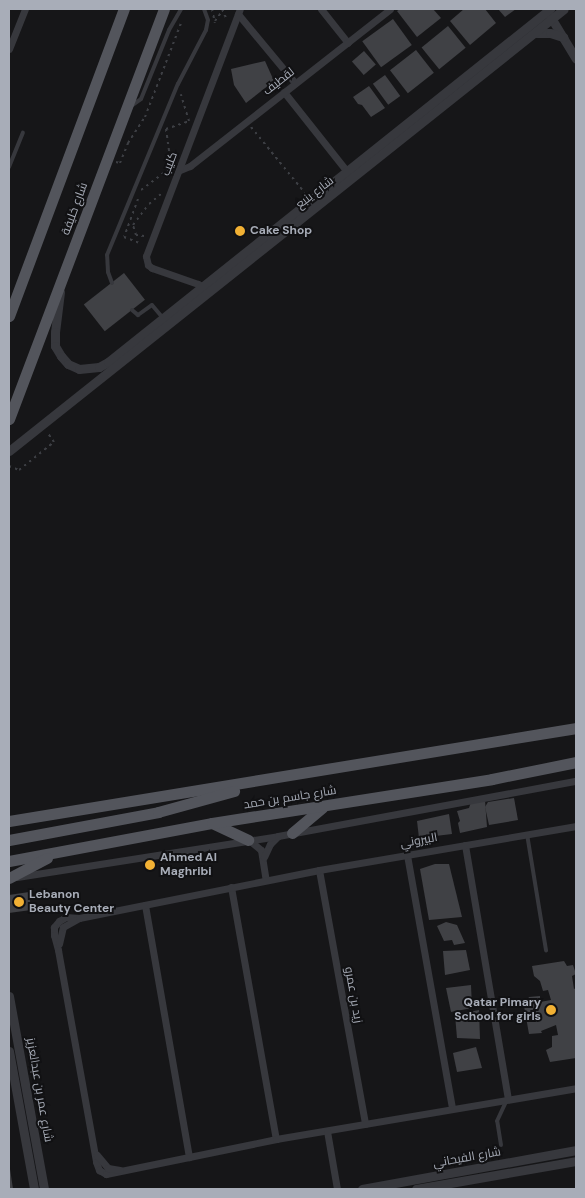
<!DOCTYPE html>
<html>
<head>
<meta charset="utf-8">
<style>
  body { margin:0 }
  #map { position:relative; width:585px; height:1198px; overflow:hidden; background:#161618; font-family:"DM Sans",Cairo,sans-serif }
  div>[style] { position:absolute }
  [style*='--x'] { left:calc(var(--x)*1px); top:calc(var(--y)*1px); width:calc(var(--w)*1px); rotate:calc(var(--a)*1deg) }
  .building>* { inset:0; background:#404145; transform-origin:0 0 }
  .path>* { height:2px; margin-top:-1px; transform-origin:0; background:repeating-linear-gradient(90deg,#3d3f44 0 2.5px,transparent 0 6.5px) }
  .service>* { height:4px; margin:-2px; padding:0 2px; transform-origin:2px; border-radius:2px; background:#37383d }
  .minor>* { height:7px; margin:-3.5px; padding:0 3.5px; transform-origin:3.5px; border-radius:3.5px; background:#37383d }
  .tertiary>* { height:9px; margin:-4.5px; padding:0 4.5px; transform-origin:4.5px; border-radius:4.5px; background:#37383d }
  .primary>* { height:11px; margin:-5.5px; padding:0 5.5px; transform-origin:5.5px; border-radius:5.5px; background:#53555c }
  .dots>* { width:14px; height:14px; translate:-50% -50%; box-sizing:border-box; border:2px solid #111113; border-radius:50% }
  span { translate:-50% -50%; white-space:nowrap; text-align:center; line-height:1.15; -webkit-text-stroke:4px #111113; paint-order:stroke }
  .street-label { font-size:12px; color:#a8adb8 }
  .poi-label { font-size:12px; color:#a8adb8; font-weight:700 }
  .left { translate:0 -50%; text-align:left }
  .right { translate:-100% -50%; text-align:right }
  .frame { position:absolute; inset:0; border:10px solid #a8adb8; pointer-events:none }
</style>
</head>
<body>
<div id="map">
  <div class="building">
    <div style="clip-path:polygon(400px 9px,433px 9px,441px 18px,417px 37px,397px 11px)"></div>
    <div style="clip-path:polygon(464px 9px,485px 9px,496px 23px,470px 45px,450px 21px)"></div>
    <div style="clip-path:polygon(498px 9px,516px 9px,505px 17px)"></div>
    <div style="left:393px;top:19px;width:32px;height:38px;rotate:54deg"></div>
    <div style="left:448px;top:26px;width:28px;height:34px;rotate:51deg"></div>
    <div style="left:416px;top:50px;width:29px;height:33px;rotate:52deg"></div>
    <div style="left:364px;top:51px;width:18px;height:16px;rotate:49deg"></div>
    <div style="clip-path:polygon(265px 61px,274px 81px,246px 103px,234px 85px,231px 69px)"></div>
    <div style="left:385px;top:75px;width:26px;height:15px;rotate:54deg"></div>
    <div style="clip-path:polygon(369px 86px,385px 108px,371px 117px,362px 105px,358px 104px,353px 97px)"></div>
    <div style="clip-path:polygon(240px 225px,246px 232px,239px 237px,234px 230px)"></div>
    <div style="left:124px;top:273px;width:34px;height:51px;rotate:52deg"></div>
    <div style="clip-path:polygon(514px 798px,518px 820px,489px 825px,485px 807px,488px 802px)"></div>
    <div style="clip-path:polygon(485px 800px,487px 827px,460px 833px,458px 823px,460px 821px,457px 811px,469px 808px,471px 802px)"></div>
    <div style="clip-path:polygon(449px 814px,452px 834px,419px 838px,417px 821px)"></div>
    <div style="clip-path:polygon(435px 864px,449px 864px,462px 917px,429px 920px,420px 869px)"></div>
    <div style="clip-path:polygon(29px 892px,31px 910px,9px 913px,9px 895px)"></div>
    <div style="clip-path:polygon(446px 922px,457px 925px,465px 943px,454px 945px,452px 940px,444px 941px,437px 926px)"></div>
    <div style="clip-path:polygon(466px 950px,470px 970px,445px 975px,443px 951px)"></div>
    <div style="clip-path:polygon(564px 961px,567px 966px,573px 965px,576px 974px,572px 976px,574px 989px,576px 988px,576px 1058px,550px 1062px,546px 1050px,552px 1047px,552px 1036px,558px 1035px,556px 1025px,541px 1031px,542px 1033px,529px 1034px,524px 1006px,529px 997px,540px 996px,540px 1002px,551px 1000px,548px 990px,543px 991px,540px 981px,534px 976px,532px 966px)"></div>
    <div style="clip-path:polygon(471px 985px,472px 1008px,451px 1012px,446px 988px)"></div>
    <div style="clip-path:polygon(479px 1010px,480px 1039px,457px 1038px,455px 1015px)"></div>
    <div style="clip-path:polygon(476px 1047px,482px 1068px,457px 1072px,453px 1053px)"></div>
    <div style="clip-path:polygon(9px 1169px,10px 1169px,13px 1189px,9px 1189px)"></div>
  </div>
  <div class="path">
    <div style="--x:212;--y:9;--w:14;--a:78"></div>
    <div style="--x:222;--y:9;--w:12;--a:66"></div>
    <div style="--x:215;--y:21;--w:14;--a:-54"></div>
    <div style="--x:251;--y:127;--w:85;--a:50.7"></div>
    <div style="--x:166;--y:129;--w:24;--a:-19"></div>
    <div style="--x:189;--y:121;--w:28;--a:-107"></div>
    <div style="--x:166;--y:129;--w:37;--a:82"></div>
    <div style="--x:116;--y:162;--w:4;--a:14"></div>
    <div style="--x:120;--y:163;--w:22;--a:-68"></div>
    <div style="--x:128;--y:143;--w:31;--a:-57"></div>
    <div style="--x:145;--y:117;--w:101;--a:-69"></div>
    <div style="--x:141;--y:190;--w:38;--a:-37"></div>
    <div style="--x:138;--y:199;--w:40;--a:110.2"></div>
    <div style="--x:124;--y:237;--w:19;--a:21"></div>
    <div style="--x:144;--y:236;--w:8;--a:-173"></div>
    <div style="--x:136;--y:235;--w:10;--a:-107"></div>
    <div style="--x:133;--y:225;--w:26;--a:-53"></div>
    <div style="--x:149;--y:204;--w:16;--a:-40"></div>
    <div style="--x:9;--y:466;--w:11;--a:22"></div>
    <div style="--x:19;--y:470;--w:45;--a:-38.7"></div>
    <div style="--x:54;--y:442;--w:12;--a:-125"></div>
  </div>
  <div class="service">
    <div style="--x:131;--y:106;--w:12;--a:-35"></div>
    <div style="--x:141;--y:99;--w:74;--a:-67.9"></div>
    <div style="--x:169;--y:30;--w:24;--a:-60"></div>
    <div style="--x:9;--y:167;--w:37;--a:-68"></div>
    <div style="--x:112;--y:283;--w:12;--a:-110"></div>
    <div style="--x:108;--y:272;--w:17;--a:-93"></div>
    <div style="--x:107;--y:255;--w:185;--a:-67.5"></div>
    <div style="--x:178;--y:84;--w:61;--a:-62.6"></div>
    <div style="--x:206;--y:30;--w:10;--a:-79"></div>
    <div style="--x:208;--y:20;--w:12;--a:-110"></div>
    <div style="--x:132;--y:310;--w:8;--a:40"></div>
    <div style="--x:138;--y:315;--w:17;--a:-36"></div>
    <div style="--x:152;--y:305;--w:17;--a:50"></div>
    <div style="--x:527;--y:834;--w:118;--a:80.7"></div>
    <div style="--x:501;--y:1145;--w:24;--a:-99"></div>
    <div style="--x:497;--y:1121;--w:23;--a:-65"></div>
  </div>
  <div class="minor">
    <div style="--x:321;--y:9;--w:43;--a:51.5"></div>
    <div style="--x:238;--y:14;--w:89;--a:50.4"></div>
    <div style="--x:9;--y:49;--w:43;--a:-68.2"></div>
    <div style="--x:284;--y:92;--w:105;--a:51.6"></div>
    <div style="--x:180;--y:170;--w:11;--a:-22"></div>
    <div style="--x:190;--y:166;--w:254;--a:-38.1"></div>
    <div style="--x:205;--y:288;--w:8;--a:-150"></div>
    <div style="--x:198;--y:284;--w:49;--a:-160.8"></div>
    <div style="--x:152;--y:268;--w:5;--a:-143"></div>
    <div style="--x:148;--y:265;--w:9;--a:-103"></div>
    <div style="--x:146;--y:256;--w:264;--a:-69.2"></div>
    <div style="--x:249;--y:840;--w:16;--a:40"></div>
    <div style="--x:261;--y:850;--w:30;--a:81"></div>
    <div style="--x:465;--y:845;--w:258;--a:80.4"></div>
    <div style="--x:407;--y:855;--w:257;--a:79.9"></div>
    <div style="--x:264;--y:857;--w:14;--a:-65"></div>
    <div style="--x:270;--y:844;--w:11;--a:-45"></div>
    <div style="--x:319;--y:870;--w:258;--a:79.7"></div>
    <div style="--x:17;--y:877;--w:264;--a:-8.9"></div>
    <div style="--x:278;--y:836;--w:303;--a:-10.5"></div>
    <div style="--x:231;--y:887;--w:256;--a:79.9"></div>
    <div style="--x:145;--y:905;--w:256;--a:80.1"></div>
    <div style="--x:79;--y:918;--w:13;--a:-176"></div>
    <div style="--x:66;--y:917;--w:8;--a:150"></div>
    <div style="--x:59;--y:921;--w:8;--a:130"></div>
    <div style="--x:54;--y:927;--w:8;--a:90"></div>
    <div style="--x:54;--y:935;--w:16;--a:75"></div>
    <div style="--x:58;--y:950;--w:215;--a:79.8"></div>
    <div style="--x:96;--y:1162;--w:9;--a:69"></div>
    <div style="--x:99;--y:1170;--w:8;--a:30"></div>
    <div style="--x:106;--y:1174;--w:174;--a:-11.6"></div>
    <div style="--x:276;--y:1139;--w:304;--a:-9.6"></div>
    <div style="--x:59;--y:944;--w:17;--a:-77"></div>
    <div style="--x:63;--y:927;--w:18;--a:-29"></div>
    <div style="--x:79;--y:918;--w:245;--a:-11.3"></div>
    <div style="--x:319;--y:870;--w:261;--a:-9.7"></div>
    <div style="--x:327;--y:1131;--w:59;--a:80.2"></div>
    <div style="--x:97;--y:1155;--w:17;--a:50"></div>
    <div style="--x:108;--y:1168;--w:12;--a:9"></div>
  </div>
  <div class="tertiary">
    <div style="--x:550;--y:16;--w:50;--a:58.8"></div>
    <div style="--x:536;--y:33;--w:14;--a:0"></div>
    <div style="--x:550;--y:33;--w:14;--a:17"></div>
    <div style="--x:60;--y:292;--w:40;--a:97.1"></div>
    <div style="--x:55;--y:332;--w:14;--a:90"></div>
    <div style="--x:55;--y:346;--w:12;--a:59"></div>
    <div style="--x:61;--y:356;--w:11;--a:49"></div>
    <div style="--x:68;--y:364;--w:12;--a:24"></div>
    <div style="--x:79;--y:369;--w:20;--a:-6"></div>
    <div style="--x:99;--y:367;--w:10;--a:-29"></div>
    <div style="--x:108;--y:362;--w:566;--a:-38.61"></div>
    <div style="--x:9;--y:451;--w:709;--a:-38.53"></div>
    <div style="--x:9;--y:996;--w:196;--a:79.7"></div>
    <div style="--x:9;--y:1051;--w:140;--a:79.7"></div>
    <div style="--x:362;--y:1189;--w:218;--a:-10.3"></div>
    <div style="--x:416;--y:1189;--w:162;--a:-9.9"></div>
  </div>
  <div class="primary">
    <div style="--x:9;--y:316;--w:328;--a:-69.5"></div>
    <div style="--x:9;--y:419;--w:438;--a:-69.3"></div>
    <div style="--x:9;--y:821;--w:575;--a:-9.31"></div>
    <div style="--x:212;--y:823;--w:40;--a:25"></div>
    <div style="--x:292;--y:833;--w:40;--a:-40"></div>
    <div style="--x:9;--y:840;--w:152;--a:-10.6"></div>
    <div style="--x:158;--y:812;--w:79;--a:-15.4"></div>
    <div style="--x:9;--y:861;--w:207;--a:-10.6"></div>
    <div style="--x:212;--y:823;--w:283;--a:-8.9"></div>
    <div style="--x:492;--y:779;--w:86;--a:-11.4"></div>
    <div style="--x:9;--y:878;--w:43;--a:-27.8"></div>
  </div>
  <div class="dots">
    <div style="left:240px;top:231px;background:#f2b134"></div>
    <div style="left:150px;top:865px;background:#f2b134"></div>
    <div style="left:19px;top:902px;background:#f2b134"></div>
    <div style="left:551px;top:1010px;background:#f2b134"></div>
  </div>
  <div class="street-label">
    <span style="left:279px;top:82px;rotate:-38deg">لقطيف</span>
    <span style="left:170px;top:164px;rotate:-69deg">كليب</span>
    <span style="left:315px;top:193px;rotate:-38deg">شارع ينبع</span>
    <span style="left:75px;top:209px;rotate:-70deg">شارع خليفة</span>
    <span style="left:290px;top:798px;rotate:-9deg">شارع جاسم بن حمد</span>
    <span style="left:419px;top:841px;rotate:-10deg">البيروني</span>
    <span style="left:353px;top:995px;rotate:80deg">زيد بن عمرو</span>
    <span style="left:39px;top:1090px;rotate:80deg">شارع عمر بن عبدالعزيز</span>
    <span style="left:467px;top:1158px;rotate:-10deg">شارع الفيحاني</span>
  </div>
  <div class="poi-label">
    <span class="left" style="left:250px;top:231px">Cake Shop</span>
    <span class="left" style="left:160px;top:865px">Ahmed Al<br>Maghribi</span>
    <span class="left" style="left:29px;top:902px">Lebanon<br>Beauty Center</span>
    <span class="right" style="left:541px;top:1010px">Qatar Pimary<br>School for girls</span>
  </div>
  <div class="frame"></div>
</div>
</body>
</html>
